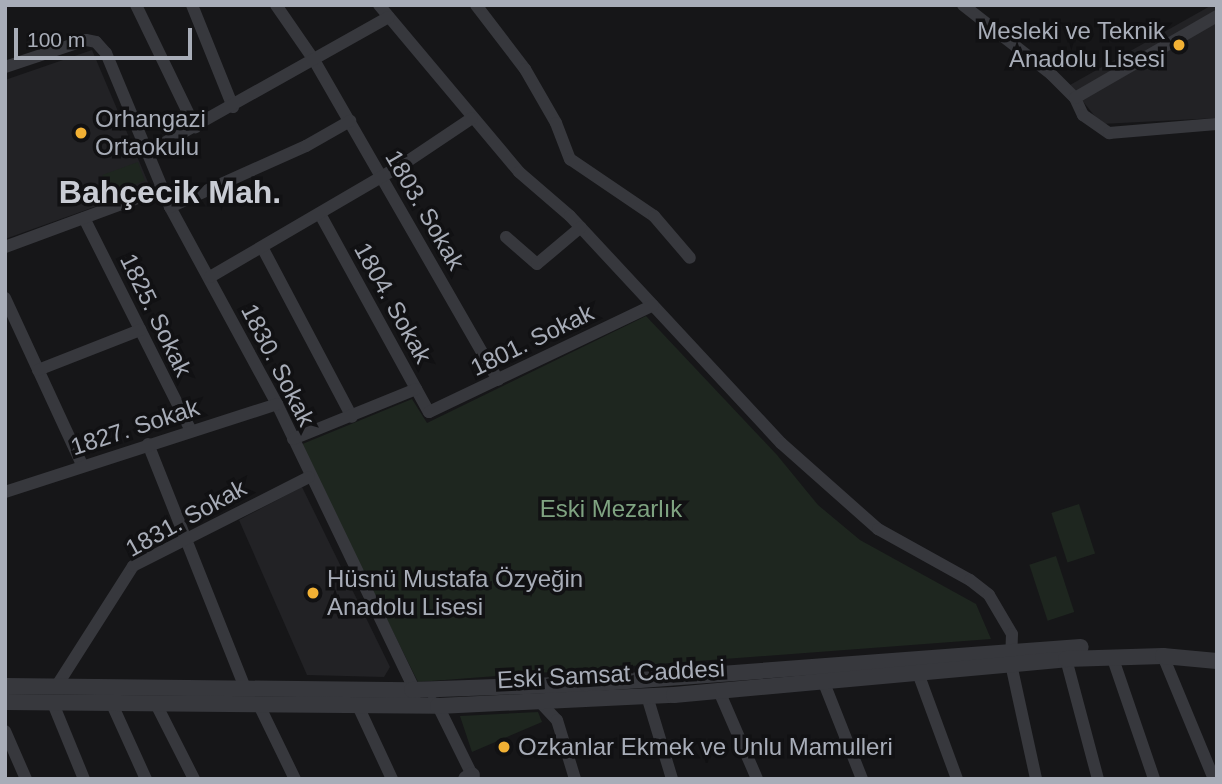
<!DOCTYPE html>
<html>
<head>
<meta charset="utf-8">
<style>
  body { margin:0 }
  #map { position:relative; width:1222px; height:784px; overflow:hidden; background:#161618; font-family:Helvetica,sans-serif }
  div>[style] { position:absolute }
  [style*='--x'] { left:calc(var(--x)*1px); top:calc(var(--y)*1px); width:calc(var(--w)*1px); rotate:calc(var(--a)*1deg) }
  .built>* { inset:0; background:#222225 }
  .green>* { inset:0; background:#1e261f; transform-origin:0 0 }
  .minor>* { height:12px; margin:-6px; padding:0 6px; transform-origin:6px; border-radius:6px; background:#37383d }
  .tertiary>* { height:16px; margin:-8px; padding:0 8px; transform-origin:8px; border-radius:8px; background:#37383d }
  .dots>* { width:19px; height:19px; translate:-50% -50%; box-sizing:border-box; border:4px solid #111113; border-radius:50% }
  span { translate:-50% -50%; white-space:nowrap; text-align:center; line-height:1.15; -webkit-text-stroke:7px #111113; paint-order:stroke }
  .poi-label { font-size:24px; color:#a8adb8 }
  .right { translate:-100% -50%; text-align:right }
  .left { translate:0 -50%; text-align:left }
  .street-label { font-size:24px; color:#a8adb8 }
  .park-label { font-size:24px; color:#7fa381 }
  .district-label { font-size:32px; color:#c9ccd4; font-weight:700 }
  .frame { position:absolute; inset:0; border:7px solid #a8adb8; pointer-events:none }
  .scale { position:absolute; left:14px; top:28px; width:178px; height:32px; box-sizing:border-box; border:4px solid #a8adb8; border-top:0; padding-left:9px; font-size:21px; line-height:24px; white-space:nowrap; color:#a8adb8; -webkit-text-stroke:5px #111113; paint-order:stroke }
</style>
</head>
<body>
<div id="map">
  <div class="built">
    <div style="clip-path:polygon(1212px 5px,1217px 5px,1217px 118px,1101px 124px,1070px 85px)"></div>
    <div style="clip-path:polygon(92px 50px,150px 187px,5px 239px,5px 80px)"></div>
    <div style="clip-path:polygon(302px 487px,390px 667px,384px 677px,307px 675px,239px 520px)"></div>
  </div>
  <div class="green">
    <div style="left:138px;top:162px;width:20px;height:38px;rotate:70deg"></div>
    <div style="clip-path:polygon(646px 316px,777px 455px,818px 505px,860px 540px,976px 604px,991px 639px,418px 682px,300px 445px,412px 399px,427px 423px)"></div>
    <div style="left:1079px;top:504px;width:52px;height:29px;rotate:72deg"></div>
    <div style="left:1056px;top:556px;width:59px;height:28px;rotate:72deg"></div>
    <div style="clip-path:polygon(538px 712px,542px 722px,472px 752px,460px 716px)"></div>
  </div>
  <div class="minor">
    <div style="--x:136;--y:5;--w:136;--a:64.2"></div>
    <div style="--x:192;--y:5;--w:110;--a:68.1"></div>
    <div style="--x:276;--y:5;--w:67;--a:55.4"></div>
    <div style="--x:314;--y:60;--w:369;--a:60.1"></div>
    <div style="--x:379;--y:5;--w:218;--a:50"></div>
    <div style="--x:519;--y:172;--w:67;--a:40.8"></div>
    <div style="--x:570;--y:216;--w:310;--a:47.1"></div>
    <div style="--x:781;--y:443;--w:130;--a:41.6"></div>
    <div style="--x:878;--y:529;--w:105;--a:29"></div>
    <div style="--x:970;--y:580;--w:24;--a:38"></div>
    <div style="--x:989;--y:595;--w:45;--a:59.5"></div>
    <div style="--x:1012;--y:634;--w:30;--a:92"></div>
    <div style="--x:1011;--y:664;--w:118;--a:77.7"></div>
    <div style="--x:476;--y:5;--w:81;--a:52.6"></div>
    <div style="--x:525;--y:69;--w:62;--a:60.1"></div>
    <div style="--x:556;--y:123;--w:39;--a:69"></div>
    <div style="--x:570;--y:159;--w:102;--a:34.2"></div>
    <div style="--x:654;--y:216;--w:55;--a:49.4"></div>
    <div style="--x:963;--y:5;--w:112;--a:38.1"></div>
    <div style="--x:1051;--y:74;--w:34;--a:45"></div>
    <div style="--x:1075;--y:98;--w:19;--a:65"></div>
    <div style="--x:1083;--y:115;--w:32;--a:35"></div>
    <div style="--x:1109;--y:133;--w:108;--a:-4.8"></div>
    <div style="--x:5;--y:67;--w:85;--a:-18.4"></div>
    <div style="--x:86;--y:40;--w:10;--a:11"></div>
    <div style="--x:96;--y:42;--w:15;--a:48"></div>
    <div style="--x:106;--y:53;--w:167;--a:67.4"></div>
    <div style="--x:170;--y:207;--w:224;--a:61.5"></div>
    <div style="--x:277;--y:404;--w:321;--a:64.3"></div>
    <div style="--x:1075;--y:98;--w:164;--a:-30"></div>
    <div style="--x:148;--y:152;--w:276;--a:-29.3"></div>
    <div style="--x:170;--y:207;--w:149;--a:-24.2"></div>
    <div style="--x:306;--y:146;--w:51;--a:-29.6"></div>
    <div style="--x:320;--y:214;--w:226;--a:61.2"></div>
    <div style="--x:429;--y:412;--w:248;--a:-25.5"></div>
    <div style="--x:84;--y:218;--w:238;--a:63.3"></div>
    <div style="--x:506;--y:237;--w:41;--a:41.1"></div>
    <div style="--x:537;--y:264;--w:57;--a:-40.1"></div>
    <div style="--x:5;--y:247;--w:167;--a:-20.3"></div>
    <div style="--x:262;--y:247;--w:192;--a:62.1"></div>
    <div style="--x:210;--y:277;--w:222;--a:-30.3"></div>
    <div style="--x:402;--y:165;--w:84;--a:-33.9"></div>
    <div style="--x:5;--y:298;--w:184;--a:65.2"></div>
    <div style="--x:38;--y:370;--w:110;--a:-21.4"></div>
    <div style="--x:293;--y:439;--w:133;--a:-22.1"></div>
    <div style="--x:148;--y:444;--w:263;--a:68.3"></div>
    <div style="--x:5;--y:492;--w:286;--a:-17.9"></div>
    <div style="--x:1112;--y:656;--w:130;--a:71.1"></div>
    <div style="--x:1163;--y:656;--w:133;--a:67.5"></div>
    <div style="--x:1066;--y:659;--w:124;--a:75.1"></div>
    <div style="--x:918;--y:673;--w:113;--a:69.8"></div>
    <div style="--x:824;--y:683;--w:103;--a:68.4"></div>
    <div style="--x:56;--y:687;--w:143;--a:-57.5"></div>
    <div style="--x:133;--y:566;--w:197;--a:-26.8"></div>
    <div style="--x:719;--y:691;--w:96;--a:66.6"></div>
    <div style="--x:647;--y:696;--w:87;--a:73.2"></div>
    <div style="--x:52;--y:701;--w:84;--a:67.7"></div>
    <div style="--x:539;--y:701;--w:26;--a:47"></div>
    <div style="--x:557;--y:720;--w:62;--a:73"></div>
    <div style="--x:111;--y:702;--w:85;--a:65.6"></div>
    <div style="--x:432;--y:702;--w:7;--a:34"></div>
    <div style="--x:438;--y:706;--w:81;--a:63.7"></div>
    <div style="--x:156;--y:704;--w:84;--a:63.1"></div>
    <div style="--x:259;--y:705;--w:82;--a:64.1"></div>
    <div style="--x:358;--y:706;--w:81;--a:65"></div>
    <div style="--x:5;--y:731;--w:52;--a:66.4"></div>
  </div>
  <div class="tertiary">
    <div style="--x:5;--y:686;--w:407;--a:0.6"></div>
    <div style="--x:412;--y:690;--w:175;--a:-2"></div>
    <div style="--x:587;--y:684;--w:495;--a:-4.3"></div>
    <div style="--x:5;--y:702;--w:433;--a:0.5"></div>
    <div style="--x:438;--y:706;--w:236;--a:-2.7"></div>
    <div style="--x:674;--y:695;--w:394;--a:-5.2"></div>
    <div style="--x:1066;--y:659;--w:97;--a:-1.8"></div>
    <div style="--x:1163;--y:656;--w:54;--a:5.3"></div>
    <div style="--x:466;--y:779;--w:7;--a:-34"></div>
  </div>
  <div class="dots">
    <div style="left:1179px;top:45px;background:#f2b134"></div>
    <div style="left:81px;top:133px;background:#f2b134"></div>
    <div style="left:313px;top:593px;background:#f2b134"></div>
    <div style="left:504px;top:747px;background:#f2b134"></div>
  </div>
  <div class="poi-label">
    <span class="right" style="left:1165px;top:45px">Mesleki ve Teknik<br>Anadolu Lisesi</span>
    <span class="left" style="left:95px;top:133px">Orhangazi<br>Ortaokulu</span>
    <span class="left" style="left:327px;top:593px">Hüsnü Mustafa Özyeğin<br>Anadolu Lisesi</span>
    <span class="left" style="left:518px;top:747px">Ozkanlar Ekmek ve Unlu Mamulleri</span>
  </div>
  <div class="street-label">
    <span style="left:425px;top:210px;rotate:60deg">1803. Sokak</span>
    <span style="left:393px;top:303px;rotate:61deg">1804. Sokak</span>
    <span style="left:156px;top:315px;rotate:64deg">1825. Sokak</span>
    <span style="left:532px;top:340px;rotate:-26deg">1801. Sokak</span>
    <span style="left:278px;top:365px;rotate:63deg">1830. Sokak</span>
    <span style="left:135px;top:427px;rotate:-18deg">1827. Sokak</span>
    <span style="left:186px;top:518px;rotate:-29deg">1831. Sokak</span>
    <span style="left:611px;top:674px;rotate:-3deg">Eski Samsat Caddesi</span>
  </div>
  <div class="park-label">
    <span style="left:611px;top:509px">Eski Mezarlık</span>
  </div>
  <div class="district-label">
    <span style="left:170px;top:192px">Bahçecik Mah.</span>
  </div>
  <div class="frame"></div>
  <div class="scale">100 m</div>
</div>
</body>
</html>
